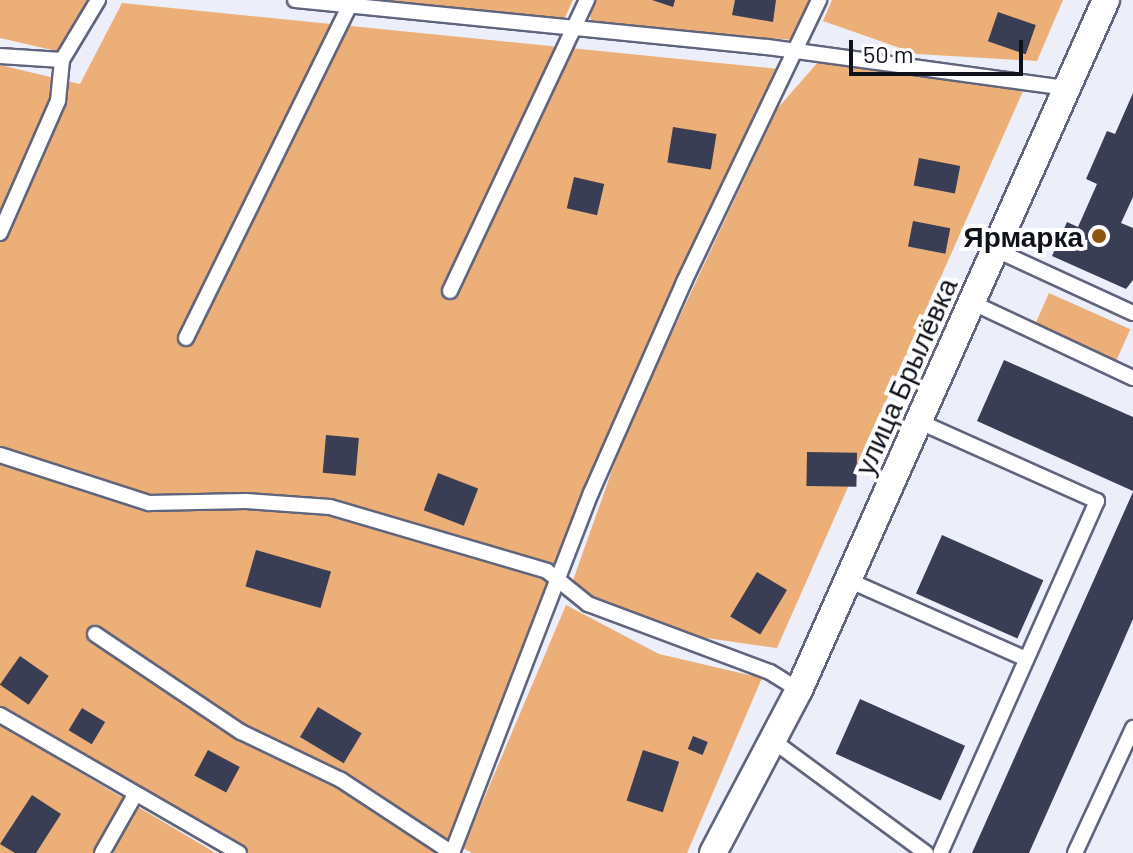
<!DOCTYPE html>
<html>
<head>
<meta charset="utf-8">
<style>
  body { margin:0 }
  #map { position:relative; width:1133px; height:853px; overflow:hidden; background:#eceffa; font-family:Barlow,sans-serif }
  div>[style] { position:absolute }
  [style*='--x'] { left:calc(var(--x)*1px); top:calc(var(--y)*1px); width:calc(var(--w)*1px); rotate:calc(var(--a)*1deg) }
  .green>* { inset:0; background:#ecaf77; transform-origin:0 0 }
  .building>* { inset:0; background:#3a3e55; transform-origin:0 0 }
  .roads { filter:drop-shadow(2px 0 #60657d) drop-shadow(-2px 0 #60657d) drop-shadow(0 2px #60657d) drop-shadow(0 -2px #60657d) }
  .lane>* { height:14px; margin:-7px; padding:0 7px; transform-origin:7px; border-radius:7px; background:#fff }
  .street>* { height:26px; margin:-13px; padding:0 13px; transform-origin:13px; border-radius:13px; background:#fff }
  .dots>* { width:22px; height:22px; translate:-50% -50%; box-sizing:border-box; border:4px solid #fff; border-radius:50% }
  span { translate:-50% -50%; white-space:nowrap; text-align:center; line-height:1.15; -webkit-text-stroke:8px #fff; paint-order:stroke }
  .poi-label { font-size:28px; color:#10121b; font-weight:700 }
  .right { translate:-100% -50%; text-align:right }
  .street-label { font-size:28px; color:#10121b }
  .scale { position:absolute; left:849px; top:40px; width:174px; height:36px; box-sizing:border-box; border:4px solid #10121b; border-top:0; padding-left:10px; font-size:24px; line-height:28px; white-space:nowrap; color:#10121b; -webkit-text-stroke:6px #fff; paint-order:stroke }
</style>
</head>
<body>
<div id="map">
  <div class="green">
    <div style="clip-path:polygon(0 0,98px 0,74px 55px,0 38px)"></div>
    <div style="clip-path:polygon(360px 0,573px 0,562px 24px)"></div>
    <div style="clip-path:polygon(589px 0,811px 0,794px 40px,591px 24px)"></div>
    <div style="clip-path:polygon(832px 0,1063px 0,1037px 61px,917px 54px,823px 21px)"></div>
    <div style="clip-path:polygon(122px 3px,779px 69px,593px 469px,548px 599px,446px 853px,242px 853px,0 708px,0 65px,80px 84px)"></div>
    <div style="clip-path:polygon(819px 61px,1027px 82px,777px 648px,678px 634px,571px 586px,626px 431px,777px 109px)"></div>
    <div style="left:1049px;top:293px;width:89px;height:36px;rotate:24deg"></div>
    <div style="clip-path:polygon(566px 605px,659px 654px,762px 678px,687px 853px,472px 853px,463px 848px)"></div>
    <div style="clip-path:polygon(0 725px,204px 846px,215px 853px,0 853px)"></div>
  </div>
  <div class="building">
    <div style="clip-path:polygon(652px 0,675px 0,673px 7px)"></div>
    <div style="clip-path:polygon(735px 0,776px 0,773px 22px,732px 15px)"></div>
    <div style="left:998px;top:12px;width:40px;height:31px;rotate:19deg"></div>
    <div style="clip-path:polygon(1133px 93px,1133px 197px,1121px 223px,1133px 228px,1133px 280px,1126px 289px,1052px 256px,1067px 222px,1078px 227px,1097px 184px,1086px 179px,1107px 131px,1115px 134px)"></div>
    <div style="left:673px;top:127px;width:44px;height:36px;rotate:9deg"></div>
    <div style="left:919px;top:158px;width:42px;height:28px;rotate:11deg"></div>
    <div style="left:574px;top:177px;width:31px;height:32px;rotate:13deg"></div>
    <div style="left:913px;top:221px;width:38px;height:26px;rotate:11deg"></div>
    <div style="clip-path:polygon(1004px 360px,1133px 417px,1133px 491px,977px 421px)"></div>
    <div style="left:326px;top:435px;width:33px;height:38px;rotate:5deg"></div>
    <div style="left:807px;top:452px;width:50px;height:34px;rotate:1deg"></div>
    <div style="left:438px;top:473px;width:43px;height:40px;rotate:21deg"></div>
    <div style="clip-path:polygon(1133px 492px,1133px 619px,1116px 658px,1029px 853px,972px 853px)"></div>
    <div style="left:942px;top:535px;width:111px;height:64px;rotate:24deg"></div>
    <div style="left:256px;top:550px;width:78px;height:38px;rotate:16deg"></div>
    <div style="left:757px;top:572px;width:35px;height:52px;rotate:31deg"></div>
    <div style="left:20px;top:656px;width:35px;height:35px;rotate:35deg"></div>
    <div style="left:860px;top:699px;width:115px;height:60px;rotate:24deg"></div>
    <div style="left:318px;top:707px;width:51px;height:35px;rotate:31deg"></div>
    <div style="left:82px;top:708px;width:27px;height:26px;rotate:31deg"></div>
    <div style="left:693px;top:736px;width:16px;height:14px;rotate:22deg"></div>
    <div style="left:208px;top:750px;width:36px;height:29px;rotate:28deg"></div>
    <div style="left:643px;top:750px;width:38px;height:53px;rotate:18deg"></div>
    <div style="clip-path:polygon(32px 795px,61px 814px,36px 853px,15px 853px,0 844px)"></div>
  </div>
  <div class="roads">
    <div class="lane">
      <div style="--x:295;--y:0;--w:474;--a:5.7"></div>
      <div style="--x:767;--y:47;--w:303;--a:7.8"></div>
      <div style="--x:0;--y:56;--w:62;--a:3.7"></div>
      <div style="--x:62;--y:60;--w:70;--a:-59"></div>
      <div style="--x:0;--y:233;--w:144;--a:-66.3"></div>
      <div style="--x:58;--y:101;--w:41;--a:-84.4"></div>
      <div style="--x:996;--y:250;--w:151;--a:24.7"></div>
      <div style="--x:450;--y:291;--w:322;--a:-64.8"></div>
      <div style="--x:973;--y:303;--w:177;--a:25.1"></div>
      <div style="--x:186;--y:338;--w:377;--a:-63.8"></div>
      <div style="--x:920;--y:422;--w:194;--a:24.1"></div>
      <div style="--x:1097;--y:501;--w:385;--a:114"></div>
      <div style="--x:0;--y:455;--w:157;--a:17.9"></div>
      <div style="--x:149;--y:503;--w:97;--a:-1.2"></div>
      <div style="--x:246;--y:501;--w:84;--a:4.1"></div>
      <div style="--x:330;--y:507;--w:226;--a:16.4"></div>
      <div style="--x:547;--y:571;--w:53;--a:38.8"></div>
      <div style="--x:588;--y:604;--w:194;--a:20.5"></div>
      <div style="--x:770;--y:672;--w:34;--a:32"></div>
      <div style="--x:848;--y:580;--w:195;--a:23.9"></div>
      <div style="--x:95;--y:634;--w:176;--a:33.9"></div>
      <div style="--x:241;--y:732;--w:111;--a:25.6"></div>
      <div style="--x:341;--y:780;--w:133;--a:33.3"></div>
      <div style="--x:0;--y:715;--w:276;--a:30"></div>
      <div style="--x:772;--y:740;--w:191;--a:36.3"></div>
      <div style="--x:102;--y:853;--w:67;--a:-60.4"></div>
      <div style="--x:452;--y:853;--w:386;--a:-68.9"></div>
      <div style="--x:591;--y:493;--w:231;--a:-66.2"></div>
      <div style="--x:684;--y:282;--w:313;--a:-64.4"></div>
      <div style="--x:1075;--y:853;--w:138;--a:-65.1"></div>
    </div>
    <div class="street">
      <div style="--x:713;--y:853;--w:184;--a:-62.2"></div>
      <div style="--x:799;--y:690;--w:755;--a:-66.01"></div>
    </div>
  </div>
  <div class="dots">
    <div style="left:1099px;top:236px;background:#8f5511"></div>
  </div>
  <div class="poi-label">
    <span class="right" style="left:1083px;top:236px">Ярмарка</span>
  </div>
  <div class="street-label">
    <span style="left:905px;top:376px;rotate:-66deg">улица Брылёвка</span>
  </div>
  <div class="scale">50 m</div>
</div>
</body>
</html>
